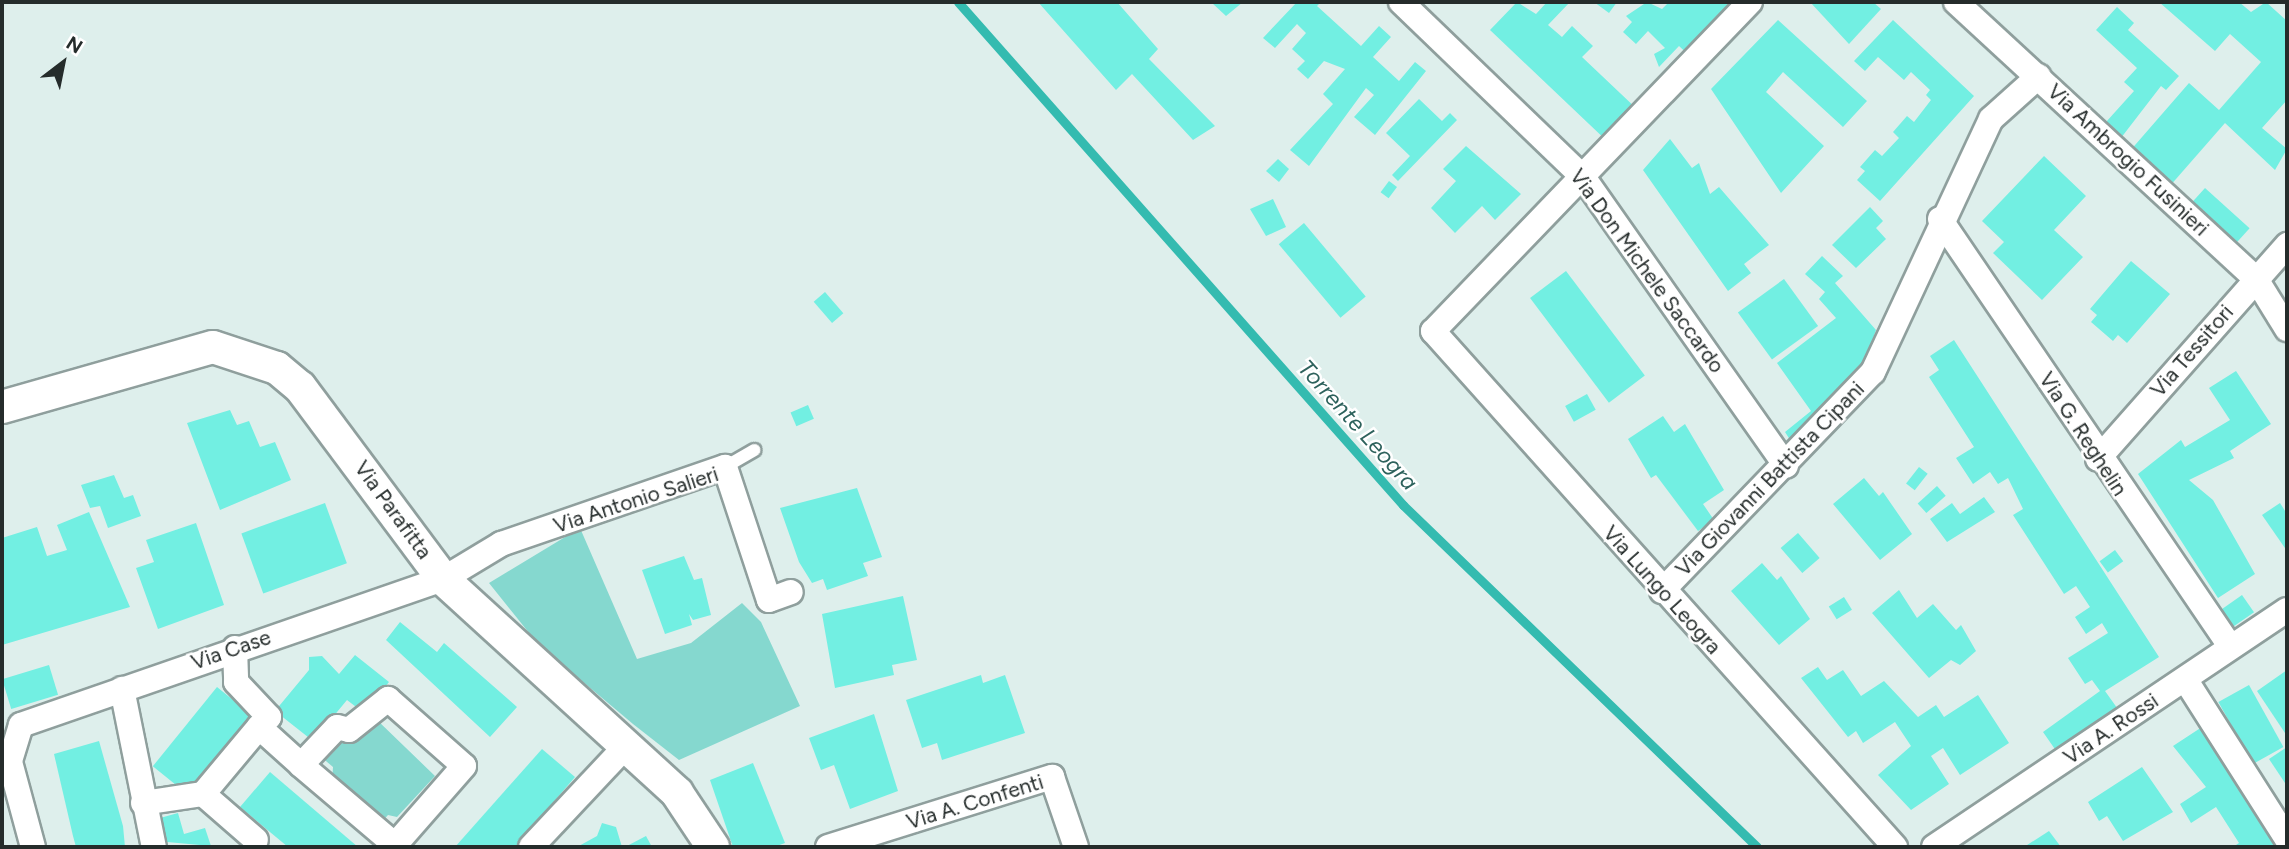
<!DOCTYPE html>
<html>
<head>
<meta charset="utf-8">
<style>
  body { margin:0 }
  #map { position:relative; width:2289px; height:849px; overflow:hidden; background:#deefec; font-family:Figtree,sans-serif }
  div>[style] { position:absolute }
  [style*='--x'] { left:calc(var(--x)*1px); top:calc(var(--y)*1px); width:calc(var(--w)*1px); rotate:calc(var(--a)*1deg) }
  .green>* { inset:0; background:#85d8cf }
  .stream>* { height:9px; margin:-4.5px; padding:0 4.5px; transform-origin:4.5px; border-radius:4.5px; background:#34bbb0 }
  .building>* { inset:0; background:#72efe2; transform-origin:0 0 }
  .roads { filter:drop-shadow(2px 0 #8f9f9d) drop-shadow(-2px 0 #8f9f9d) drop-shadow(0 2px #8f9f9d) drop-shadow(0 -2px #8f9f9d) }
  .service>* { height:12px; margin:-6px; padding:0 6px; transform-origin:6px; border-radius:6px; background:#fff }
  .minor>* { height:24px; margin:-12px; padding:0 12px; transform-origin:12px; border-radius:12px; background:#fff }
  .tertiary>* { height:32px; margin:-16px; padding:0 16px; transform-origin:16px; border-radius:16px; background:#fff }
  span { translate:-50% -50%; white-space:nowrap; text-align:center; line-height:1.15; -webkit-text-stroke:5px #fff; paint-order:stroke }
  .street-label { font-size:21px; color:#252c2b }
  .water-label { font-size:23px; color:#2d625c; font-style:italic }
  .frame { position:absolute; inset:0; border:4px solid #252c2b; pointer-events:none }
  .north { position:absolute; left:28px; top:28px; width:70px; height:70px; -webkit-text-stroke:5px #fff; paint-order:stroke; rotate:32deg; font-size:19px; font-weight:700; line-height:28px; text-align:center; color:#252c2b }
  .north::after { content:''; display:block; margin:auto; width:24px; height:32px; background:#252c2b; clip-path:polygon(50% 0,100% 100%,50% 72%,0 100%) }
</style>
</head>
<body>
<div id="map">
  <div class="green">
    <div style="clip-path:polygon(580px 528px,637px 659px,691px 643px,742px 603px,761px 622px,800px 706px,679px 760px,633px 724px,538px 644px,489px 583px)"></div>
    <div style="clip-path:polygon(376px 719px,435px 776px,397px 817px,388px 815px,379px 825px,332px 783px,333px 767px,320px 756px)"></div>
  </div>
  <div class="stream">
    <div style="--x:958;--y:2;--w:672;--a:48.5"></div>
    <div style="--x:1403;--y:505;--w:492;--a:44"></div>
  </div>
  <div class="building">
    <div style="clip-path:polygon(1038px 2px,1117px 2px,1158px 49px,1149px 59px,1215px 126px,1193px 140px,1132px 74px,1116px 90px)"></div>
    <div style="clip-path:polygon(1211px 2px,1243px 2px,1226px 16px)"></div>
    <div style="clip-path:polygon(1297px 2px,1321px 2px,1317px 6px,1361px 46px,1379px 26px,1391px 37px,1373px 57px,1399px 81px,1415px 62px,1426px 71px,1375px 135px,1354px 117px,1374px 95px,1366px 88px,1309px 166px,1290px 150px,1333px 104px,1323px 94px,1345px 69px,1324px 61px,1308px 79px,1297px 69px,1305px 61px,1292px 49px,1306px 33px,1297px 24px,1275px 48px,1263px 38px)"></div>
    <div style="clip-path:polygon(1517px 2px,1536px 14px,1547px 2px,1570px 2px,1548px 25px,1562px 37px,1572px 26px,1593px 46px,1582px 57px,1639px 111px,1609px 143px,1490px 30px)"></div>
    <div style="clip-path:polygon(1594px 2px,1617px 2px,1609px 13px)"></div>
    <div style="clip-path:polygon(1647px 2px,1662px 9px,1669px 2px,1743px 2px,1693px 59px,1679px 46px,1659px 67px,1654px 54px,1665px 48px,1648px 31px,1636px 44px,1623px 32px,1632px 22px,1626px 16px)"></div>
    <div style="clip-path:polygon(1810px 2px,1873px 2px,1881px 9px,1849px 44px)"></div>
    <div style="clip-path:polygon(2159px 2px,2239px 2px,2251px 12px,2266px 2px,2287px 21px,2287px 100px,2262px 128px,2287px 149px,2275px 170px,2225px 123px,2169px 187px,2129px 152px,2189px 83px,2219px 110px,2261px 62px,2230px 34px,2215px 51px)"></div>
    <div style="clip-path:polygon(2117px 7px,2134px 23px,2128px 30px,2179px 76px,2166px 90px,2161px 86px,2114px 147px,2097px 132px,2134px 91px,2124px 82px,2137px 68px,2096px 30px)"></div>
    <div style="clip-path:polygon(1778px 20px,1867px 101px,1843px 127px,1783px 72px,1766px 92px,1824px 146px,1781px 193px,1711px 89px)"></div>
    <div style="clip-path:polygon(1893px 20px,1974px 96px,1880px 201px,1857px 180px,1865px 171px,1860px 167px,1875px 150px,1882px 156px,1899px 138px,1893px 132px,1907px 116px,1914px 122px,1931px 100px,1926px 95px,1930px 90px,1911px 72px,1904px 80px,1878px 57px,1865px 71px,1854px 61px)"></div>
    <div style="clip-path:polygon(1419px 99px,1442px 121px,1450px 113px,1457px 120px,1398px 181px,1392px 175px,1410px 156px,1386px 133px)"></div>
    <div style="clip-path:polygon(1670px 139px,1692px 168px,1699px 163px,1710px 194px,1719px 187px,1769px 245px,1744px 264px,1751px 273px,1728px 291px,1643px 170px)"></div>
    <div style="clip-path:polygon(1466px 146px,1521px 194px,1495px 220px,1482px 206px,1455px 233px,1431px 208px,1456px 181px,1443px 169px)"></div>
    <div style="clip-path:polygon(2044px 156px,2086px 196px,2054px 230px,2083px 257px,2042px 300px,1993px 253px,2004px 242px,1982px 221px)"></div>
    <div style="clip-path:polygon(1278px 159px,1289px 169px,1279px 182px,1266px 171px)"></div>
    <div style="left:1389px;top:181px;width:10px;height:14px;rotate:37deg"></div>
    <div style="left:2205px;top:188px;width:60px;height:26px;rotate:42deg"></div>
    <div style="clip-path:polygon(1273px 199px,1286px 227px,1266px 236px,1250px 209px)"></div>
    <div style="clip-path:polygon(1870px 207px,1883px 221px,1876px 228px,1886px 239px,1856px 268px,1832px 245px)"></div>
    <div style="left:1304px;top:223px;width:96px;height:33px;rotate:50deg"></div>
    <div style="clip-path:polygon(1822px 256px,1843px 276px,1835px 283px,1876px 330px,1860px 376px,1796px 449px,1785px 432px,1811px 411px,1777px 363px,1836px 318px,1819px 299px,1825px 292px,1805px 274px)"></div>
    <div style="clip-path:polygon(2131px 261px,2170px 294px,2127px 343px,2118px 335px,2113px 341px,2091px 322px,2097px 315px,2090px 309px)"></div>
    <div style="left:1566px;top:271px;width:131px;height:45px;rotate:53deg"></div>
    <div style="left:1784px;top:279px;width:58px;height:57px;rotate:54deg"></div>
    <div style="left:825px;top:292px;width:28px;height:15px;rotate:49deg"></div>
    <div style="clip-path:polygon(1954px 340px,2159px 657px,2105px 691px,2120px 712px,2059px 755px,2043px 732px,2100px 691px,2092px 680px,2085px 684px,2068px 658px,2108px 633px,2102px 623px,2086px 634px,2075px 617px,2090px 607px,2076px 586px,2064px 594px,2013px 515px,2023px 509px,2008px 478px,1998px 484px,1990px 472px,1973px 484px,1956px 458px,1974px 447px,1929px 377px,1939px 370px,1930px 356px)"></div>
    <div style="clip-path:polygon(2236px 371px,2271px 424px,2230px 451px,2234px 458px,2189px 480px,2213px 500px,2255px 574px,2218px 598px,2138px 474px,2181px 440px,2185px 447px,2230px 420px,2209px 388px)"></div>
    <div style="left:1587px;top:394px;width:18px;height:25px;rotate:61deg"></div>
    <div style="left:808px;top:405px;width:15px;height:19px;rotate:67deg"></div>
    <div style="clip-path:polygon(230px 410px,237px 425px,249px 421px,260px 447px,275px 442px,291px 480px,220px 510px,187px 423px)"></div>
    <div style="clip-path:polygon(1663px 416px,1674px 432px,1685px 424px,1724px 490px,1703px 504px,1714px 520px,1698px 531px,1656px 475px,1651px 478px,1628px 439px)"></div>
    <div style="left:1919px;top:467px;width:11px;height:21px;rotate:38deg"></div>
    <div style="clip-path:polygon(114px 475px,124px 498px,133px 495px,141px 516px,108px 528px,100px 506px,90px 508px,81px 485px)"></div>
    <div style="clip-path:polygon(1864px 478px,1879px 496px,1883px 492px,1912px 534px,1880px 560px,1833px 504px)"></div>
    <div style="left:1937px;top:486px;width:13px;height:26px;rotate:48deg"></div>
    <div style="clip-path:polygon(857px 488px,882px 557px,863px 563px,868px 576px,827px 590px,823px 579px,812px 583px,799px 562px,780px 508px)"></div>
    <div style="clip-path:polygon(1984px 497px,1995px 512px,1947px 542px,1930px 519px,1952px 503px,1960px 514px)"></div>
    <div style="left:325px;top:503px;width:64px;height:89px;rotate:70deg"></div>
    <div style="clip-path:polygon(2280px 503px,2287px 514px,2287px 551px,2262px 515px)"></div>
    <div style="clip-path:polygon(89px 512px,130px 607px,2px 645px,2px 538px,37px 527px,47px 556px,67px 550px,57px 525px)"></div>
    <div style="clip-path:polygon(196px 523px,224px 605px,158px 629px,136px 568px,154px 562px,146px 540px)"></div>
    <div style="left:1798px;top:533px;width:33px;height:23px;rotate:49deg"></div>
    <div style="left:2115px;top:550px;width:14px;height:19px;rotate:54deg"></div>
    <div style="clip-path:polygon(684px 556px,694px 580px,702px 578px,711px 615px,693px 620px,689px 614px,692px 625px,665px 634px,642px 570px)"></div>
    <div style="clip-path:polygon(1762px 563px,1777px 580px,1781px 576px,1810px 619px,1779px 645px,1731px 591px)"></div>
    <div style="clip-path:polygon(1899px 590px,1917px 618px,1933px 604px,1956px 630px,1961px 625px,1976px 651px,1960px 665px,1951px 660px,1929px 678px,1872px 613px)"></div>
    <div style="left:2242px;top:595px;width:21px;height:26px;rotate:55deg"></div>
    <div style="clip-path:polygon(903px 596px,917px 660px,892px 665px,894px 675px,835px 688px,822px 614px)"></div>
    <div style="left:1844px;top:597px;width:15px;height:18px;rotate:58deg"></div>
    <div style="clip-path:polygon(400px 622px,437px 652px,444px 643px,517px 707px,490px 737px,386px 640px)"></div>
    <div style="clip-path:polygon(355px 655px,389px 682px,364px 713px,347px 700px,313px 741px,275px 711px,309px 670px,309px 657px,322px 656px,339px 674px)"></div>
    <div style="left:49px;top:665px;width:31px;height:49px;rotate:73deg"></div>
    <div style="clip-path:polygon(1818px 667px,1827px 680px,1843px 670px,1861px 696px,1884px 681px,1918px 717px,1936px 705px,1944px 717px,1978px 695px,2009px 743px,1960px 775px,1943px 748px,1931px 756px,1949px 784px,1911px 810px,1878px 775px,1911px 746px,1895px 722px,1863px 743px,1856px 731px,1848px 737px,1801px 678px)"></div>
    <div style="clip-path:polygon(2287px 670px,2287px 736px,2257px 691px)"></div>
    <div style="clip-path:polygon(981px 675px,983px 683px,1005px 675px,1025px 733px,942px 760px,937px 743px,922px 748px,906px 700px)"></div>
    <div style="left:2249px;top:685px;width:71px;height:35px;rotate:61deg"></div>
    <div style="left:217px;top:687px;width:45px;height:102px;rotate:39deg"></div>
    <div style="clip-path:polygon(874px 714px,898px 791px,850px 809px,834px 765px,821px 770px,809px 738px)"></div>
    <div style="clip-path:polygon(2202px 727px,2279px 847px,2233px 847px,2239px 843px,2216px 807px,2191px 823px,2180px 804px,2206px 787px,2173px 746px)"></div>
    <div style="clip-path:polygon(99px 741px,123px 826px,125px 847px,76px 847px,73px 836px,54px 754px)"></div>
    <div style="clip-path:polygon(2287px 747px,2287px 786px,2269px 759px)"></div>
    <div style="clip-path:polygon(542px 749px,575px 777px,515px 847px,455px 847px)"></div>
    <div style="clip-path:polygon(753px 763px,785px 843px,774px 847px,733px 847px,710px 780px)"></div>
    <div style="clip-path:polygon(2142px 767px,2173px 812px,2123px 841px,2107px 816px,2099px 821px,2088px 802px)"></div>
    <div style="clip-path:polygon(270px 772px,358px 847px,288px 847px,240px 807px)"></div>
    <div style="clip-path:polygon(178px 813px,184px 834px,205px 828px,211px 846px,167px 842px,160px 818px)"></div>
    <div style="clip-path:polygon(602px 823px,616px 827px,622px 847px,577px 847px,597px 836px)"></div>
    <div style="clip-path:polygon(2049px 831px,2061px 847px,2024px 847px)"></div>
    <div style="clip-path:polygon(646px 836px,652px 847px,625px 847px)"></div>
  </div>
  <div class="roads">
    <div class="service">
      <div style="--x:725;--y:467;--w:34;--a:-30"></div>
    </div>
    <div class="minor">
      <div style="--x:1401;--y:2;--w:252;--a:43.9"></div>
      <div style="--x:1583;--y:177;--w:353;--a:54.9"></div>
      <div style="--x:1750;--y:2;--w:457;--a:133.9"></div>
      <div style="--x:1433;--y:331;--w:693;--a:48.16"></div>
      <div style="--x:1956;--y:2;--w:408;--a:42.7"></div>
      <div style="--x:2256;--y:279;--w:59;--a:58.2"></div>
      <div style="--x:1940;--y:219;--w:516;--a:55.82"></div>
      <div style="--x:2098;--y:459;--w:286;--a:-48.5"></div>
      <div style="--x:1662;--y:591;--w:304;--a:-46.1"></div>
      <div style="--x:1873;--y:372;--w:279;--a:-65"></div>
      <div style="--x:1991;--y:119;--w:64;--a:-41.9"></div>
      <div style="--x:235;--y:648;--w:34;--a:88"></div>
      <div style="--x:236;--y:682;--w:48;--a:46.7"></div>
      <div style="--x:269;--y:717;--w:14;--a:135"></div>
      <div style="--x:259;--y:727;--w:57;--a:42.1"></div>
      <div style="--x:301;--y:765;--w:52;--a:-46.5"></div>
      <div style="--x:337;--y:727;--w:12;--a:14"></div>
      <div style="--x:349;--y:730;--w:50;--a:-38.5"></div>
      <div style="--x:388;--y:699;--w:101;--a:41.4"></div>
      <div style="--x:464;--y:766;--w:108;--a:131.2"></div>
      <div style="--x:2185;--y:679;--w:190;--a:57.5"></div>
      <div style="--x:122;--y:689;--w:161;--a:78.6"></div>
      <div style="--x:21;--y:725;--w:447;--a:-19.1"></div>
      <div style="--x:443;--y:579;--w:68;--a:-31.1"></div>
      <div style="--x:501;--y:544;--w:237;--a:-19"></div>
      <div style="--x:725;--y:467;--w:140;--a:71.7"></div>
      <div style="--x:769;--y:600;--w:23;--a:-20"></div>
      <div style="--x:21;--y:725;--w:39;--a:107"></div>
      <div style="--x:10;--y:762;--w:88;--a:74.9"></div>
      <div style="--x:301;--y:765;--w:123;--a:40.4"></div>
      <div style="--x:203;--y:794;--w:87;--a:-50.1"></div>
      <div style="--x:143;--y:803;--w:61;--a:-8.5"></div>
      <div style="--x:203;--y:794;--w:70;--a:41"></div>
      <div style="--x:531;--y:847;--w:139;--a:-46.8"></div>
      <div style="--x:828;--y:847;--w:235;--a:-17.4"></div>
      <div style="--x:1052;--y:777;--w:74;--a:71.1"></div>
      <div style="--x:1934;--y:847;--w:425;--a:-33.9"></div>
    </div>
    <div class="tertiary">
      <div style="--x:2;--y:407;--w:219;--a:-15.9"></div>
      <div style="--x:213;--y:347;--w:67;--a:18.2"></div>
      <div style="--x:277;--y:368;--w:30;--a:40"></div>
      <div style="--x:300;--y:387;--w:239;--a:53.3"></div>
      <div style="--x:443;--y:579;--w:317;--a:42.4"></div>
      <div style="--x:677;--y:793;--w:65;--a:56.3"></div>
    </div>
  </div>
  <div class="street-label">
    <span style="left:2128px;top:160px;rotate:43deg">Via Ambrogio Fusinieri</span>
    <span style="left:1647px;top:271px;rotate:54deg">Via Don Michele Saccardo</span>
    <span style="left:2192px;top:351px;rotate:-49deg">Via Tessitori</span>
    <span style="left:2083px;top:434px;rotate:57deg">Via G. Reghelin</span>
    <span style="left:1770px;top:479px;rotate:-46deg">Via Giovanni Battista Cipani</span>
    <span style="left:636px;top:500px;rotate:-18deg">Via Antonio Salieri</span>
    <span style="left:393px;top:510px;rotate:54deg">Via Parafitta</span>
    <span style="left:1662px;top:590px;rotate:48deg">Via Lungo Leogra</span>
    <span style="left:231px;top:650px;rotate:-19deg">Via Case</span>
    <span style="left:2111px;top:729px;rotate:-34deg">Via A. Rossi</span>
    <span style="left:975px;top:802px;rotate:-17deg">Via A. Confenti</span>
  </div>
  <div class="water-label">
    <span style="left:1358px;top:425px;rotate:48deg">Torrente Leogra</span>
  </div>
  <div class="frame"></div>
  <div class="north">N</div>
</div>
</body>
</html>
